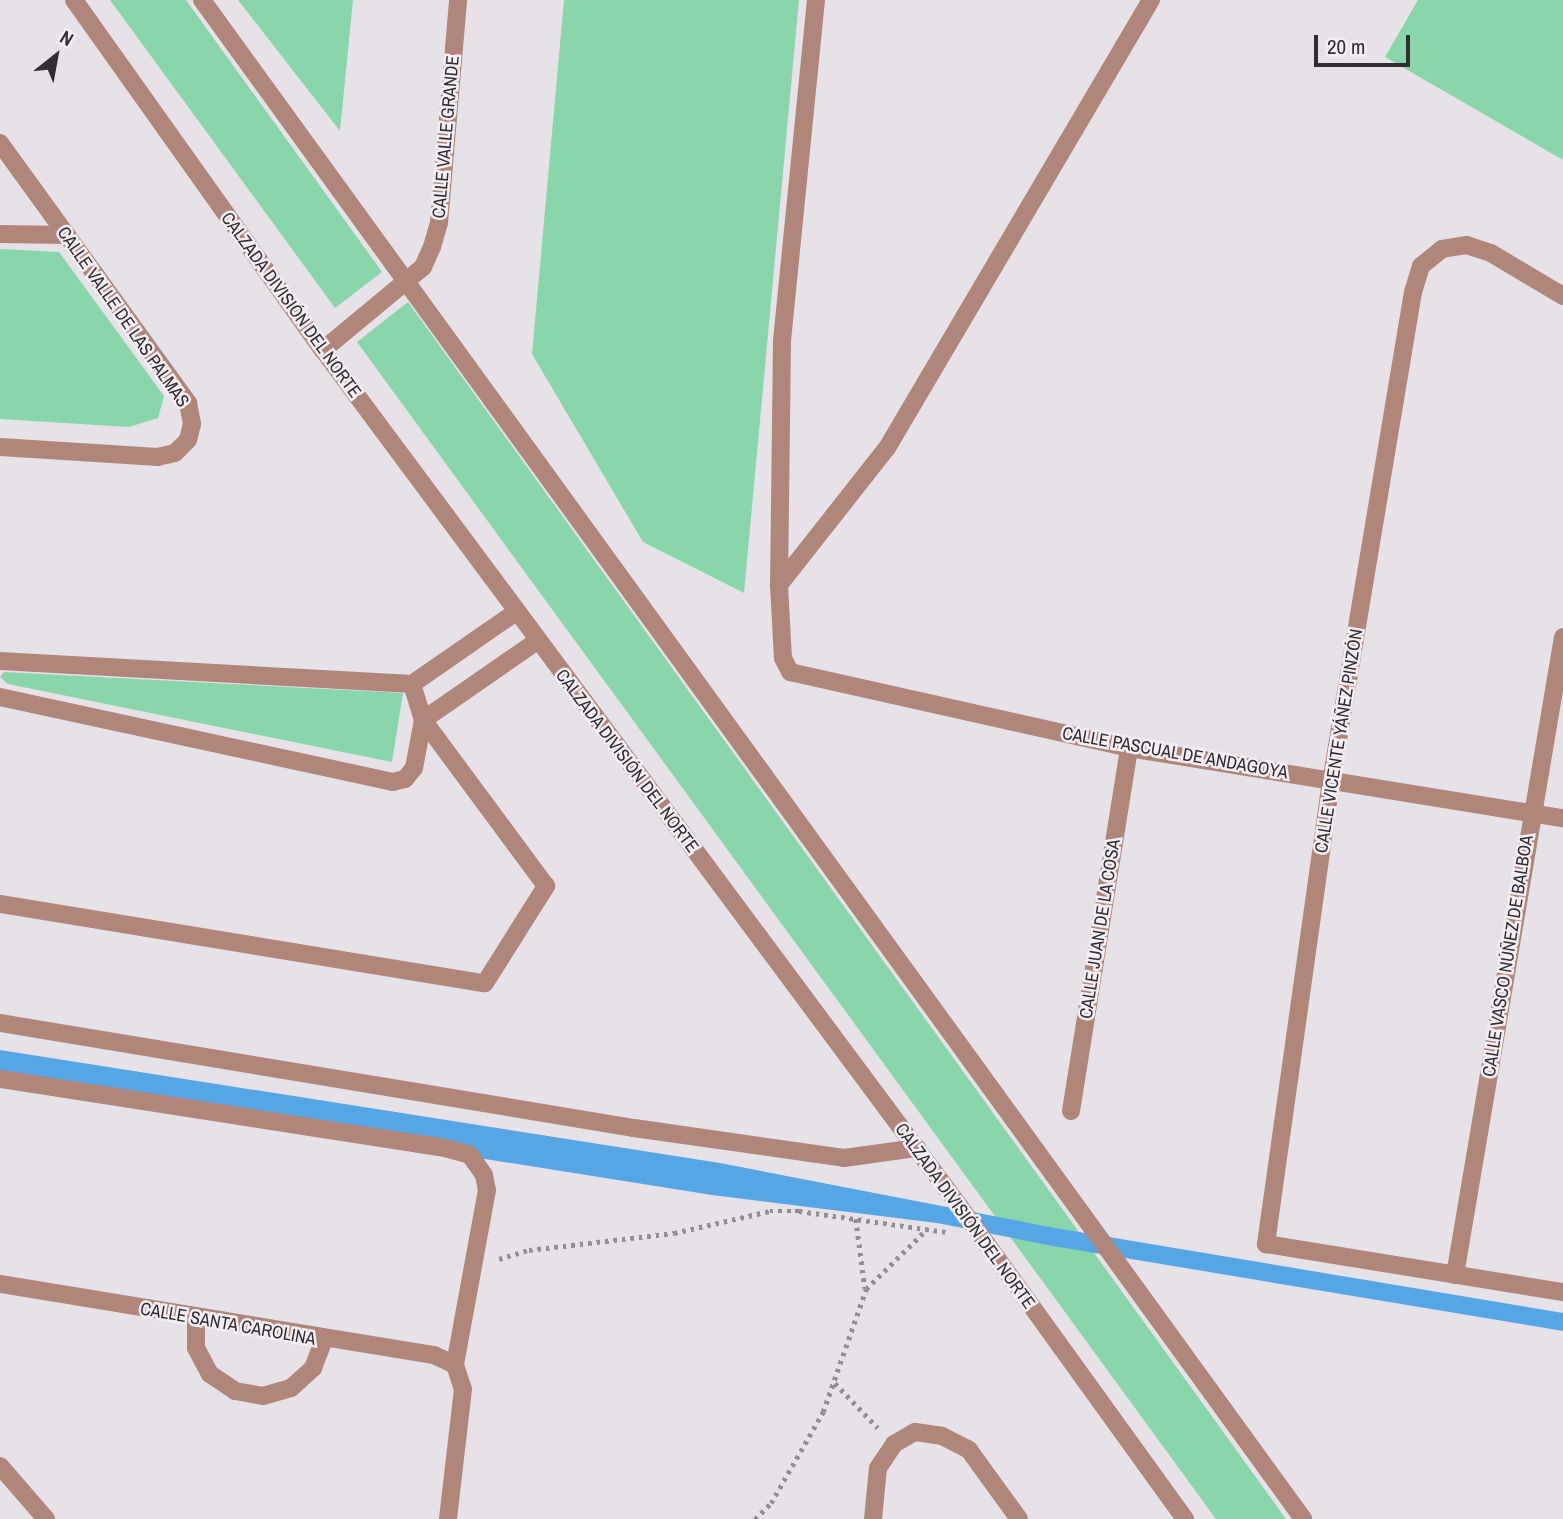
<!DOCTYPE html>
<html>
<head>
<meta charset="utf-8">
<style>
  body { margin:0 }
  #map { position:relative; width:1563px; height:1519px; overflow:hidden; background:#e7e2e8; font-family:"Archivo Narrow",sans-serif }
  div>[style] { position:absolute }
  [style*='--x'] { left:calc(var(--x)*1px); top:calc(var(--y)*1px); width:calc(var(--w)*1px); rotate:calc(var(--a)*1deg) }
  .green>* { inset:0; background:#89d6ab }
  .water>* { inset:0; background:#56a6e5 }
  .path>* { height:4.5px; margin-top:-2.25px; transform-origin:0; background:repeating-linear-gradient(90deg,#928e92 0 3.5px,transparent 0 8.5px) }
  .minor>* { height:18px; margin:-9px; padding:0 9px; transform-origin:9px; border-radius:9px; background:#b0867b }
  span { translate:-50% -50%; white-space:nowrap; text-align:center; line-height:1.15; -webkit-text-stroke:5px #f5eff5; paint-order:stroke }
  .street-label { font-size:18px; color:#302e30 }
  .north { position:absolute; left:21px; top:21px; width:70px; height:70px; -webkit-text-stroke:5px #f5eff5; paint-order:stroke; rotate:31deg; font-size:19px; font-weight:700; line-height:28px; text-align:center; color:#302e30 }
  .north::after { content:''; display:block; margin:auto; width:24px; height:32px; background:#302e30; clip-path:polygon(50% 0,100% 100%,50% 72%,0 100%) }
  .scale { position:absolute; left:1314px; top:35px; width:96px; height:32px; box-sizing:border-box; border:4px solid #302e30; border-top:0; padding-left:9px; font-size:21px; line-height:24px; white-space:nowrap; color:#302e30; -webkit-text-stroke:5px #f5eff5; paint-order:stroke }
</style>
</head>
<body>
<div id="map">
  <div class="green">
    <div style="clip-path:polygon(110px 0,186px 0,382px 272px,335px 308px)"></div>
    <div style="clip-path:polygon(238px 0,353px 0,340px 131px)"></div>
    <div style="clip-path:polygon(564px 0,799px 0,744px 593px,643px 542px,532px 354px)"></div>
    <div style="clip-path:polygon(1418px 0,1563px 0,1563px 160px,1385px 57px)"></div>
    <div style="clip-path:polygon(0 249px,59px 252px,164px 396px,158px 418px,129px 427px,0 419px)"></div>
    <div style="clip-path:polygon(408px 302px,1286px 1519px,1216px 1519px,357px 342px)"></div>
    <div style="clip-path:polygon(4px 672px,403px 693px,392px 762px,8px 684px,0 677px)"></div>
  </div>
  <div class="water">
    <div style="clip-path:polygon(0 1050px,720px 1163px,1055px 1228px,1563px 1313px,1563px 1331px,1053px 1246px,937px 1223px,712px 1195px,0 1082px)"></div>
  </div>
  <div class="path">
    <div style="--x:856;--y:1219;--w:70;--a:82.6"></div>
    <div style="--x:499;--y:1259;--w:31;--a:-17"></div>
    <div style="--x:529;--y:1250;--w:146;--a:-6.7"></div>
    <div style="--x:674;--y:1233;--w:98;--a:-12.9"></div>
    <div style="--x:770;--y:1211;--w:29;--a:0"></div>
    <div style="--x:799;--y:1211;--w:148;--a:8.1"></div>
    <div style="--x:835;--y:1383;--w:62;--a:46.3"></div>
    <div style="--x:755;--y:1519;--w:23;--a:-45"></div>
    <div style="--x:771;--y:1503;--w:105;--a:-60.3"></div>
    <div style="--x:823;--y:1412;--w:130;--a:-70.7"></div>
    <div style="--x:866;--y:1289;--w:86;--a:-44.5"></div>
  </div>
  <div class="minor">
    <div style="--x:74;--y:0;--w:430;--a:54.6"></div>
    <div style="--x:323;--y:350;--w:1068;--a:53.38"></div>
    <div style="--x:960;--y:1207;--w:385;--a:54.2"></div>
    <div style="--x:202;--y:0;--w:1876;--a:54.06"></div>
    <div style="--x:816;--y:0;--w:343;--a:95.7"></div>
    <div style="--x:782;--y:341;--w:244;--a:90.7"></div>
    <div style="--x:779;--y:585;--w:73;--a:86.9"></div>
    <div style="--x:783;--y:658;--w:16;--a:63"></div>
    <div style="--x:790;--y:672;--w:347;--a:12.6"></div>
    <div style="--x:1129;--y:748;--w:440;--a:9.2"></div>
    <div style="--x:0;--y:143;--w:321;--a:54.1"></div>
    <div style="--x:188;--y:403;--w:21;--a:79"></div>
    <div style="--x:192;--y:424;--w:16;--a:104"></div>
    <div style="--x:188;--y:440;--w:18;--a:135"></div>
    <div style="--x:175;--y:453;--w:17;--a:167"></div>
    <div style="--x:158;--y:457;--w:158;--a:-176.4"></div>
    <div style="--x:0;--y:234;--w:67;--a:0.9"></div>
    <div style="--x:1563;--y:296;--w:84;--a:-149.2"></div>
    <div style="--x:1491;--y:253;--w:25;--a:-162"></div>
    <div style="--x:1467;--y:245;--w:25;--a:171"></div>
    <div style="--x:1442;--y:249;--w:27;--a:141"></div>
    <div style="--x:1421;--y:266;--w:27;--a:107"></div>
    <div style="--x:1413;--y:292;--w:496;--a:99.5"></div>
    <div style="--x:1331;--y:781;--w:468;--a:98"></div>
    <div style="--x:1266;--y:1244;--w:301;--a:9.2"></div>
    <div style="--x:323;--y:350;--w:130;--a:-39.7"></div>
    <div style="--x:423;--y:267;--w:22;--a:-66"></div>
    <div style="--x:432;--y:247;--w:25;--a:-74"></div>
    <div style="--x:439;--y:223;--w:224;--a:-85.1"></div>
    <div style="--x:779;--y:585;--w:174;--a:-51.8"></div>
    <div style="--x:887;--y:448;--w:520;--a:-59.49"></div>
    <div style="--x:0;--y:661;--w:413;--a:3.2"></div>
    <div style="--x:412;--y:684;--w:126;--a:-34.7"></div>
    <div style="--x:0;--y:697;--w:402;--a:12.2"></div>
    <div style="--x:393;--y:782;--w:12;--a:-14"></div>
    <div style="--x:405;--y:779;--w:14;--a:-51"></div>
    <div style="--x:414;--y:768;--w:49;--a:-79.4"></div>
    <div style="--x:423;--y:720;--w:38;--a:-107"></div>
    <div style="--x:0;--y:904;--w:491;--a:9.3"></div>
    <div style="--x:485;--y:983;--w:115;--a:-57.8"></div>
    <div style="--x:546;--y:886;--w:207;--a:-126.5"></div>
    <div style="--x:423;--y:720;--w:139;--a:-34.7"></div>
    <div style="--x:0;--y:1023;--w:643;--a:9.4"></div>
    <div style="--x:634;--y:1128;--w:212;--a:8.1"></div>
    <div style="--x:844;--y:1158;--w:74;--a:-7.8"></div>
    <div style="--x:0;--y:1079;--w:446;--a:8.8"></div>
    <div style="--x:441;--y:1147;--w:30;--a:15"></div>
    <div style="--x:470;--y:1155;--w:24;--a:55"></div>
    <div style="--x:484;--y:1175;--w:15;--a:79"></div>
    <div style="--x:487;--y:1190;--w:178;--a:100.4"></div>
    <div style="--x:455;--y:1365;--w:25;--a:72"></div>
    <div style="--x:463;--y:1389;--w:131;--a:96.6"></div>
    <div style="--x:1071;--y:1111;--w:368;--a:-80.9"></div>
    <div style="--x:1455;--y:1275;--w:647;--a:-80.39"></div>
    <div style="--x:0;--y:1284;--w:440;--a:9.3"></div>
    <div style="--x:434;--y:1355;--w:23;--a:25"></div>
    <div style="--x:196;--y:1319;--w:29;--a:90"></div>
    <div style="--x:196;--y:1348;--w:30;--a:62"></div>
    <div style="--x:210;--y:1374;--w:30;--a:34"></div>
    <div style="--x:235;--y:1391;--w:28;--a:10"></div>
    <div style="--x:263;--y:1396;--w:29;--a:-16"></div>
    <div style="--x:291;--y:1388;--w:30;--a:-42"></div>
    <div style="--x:313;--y:1368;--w:30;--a:-69"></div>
    <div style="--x:0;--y:1466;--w:70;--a:49"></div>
    <div style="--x:873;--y:1519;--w:51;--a:-84.4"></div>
    <div style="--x:878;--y:1468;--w:29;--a:-56"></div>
    <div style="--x:894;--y:1444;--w:24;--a:-30"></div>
    <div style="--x:915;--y:1432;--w:27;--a:8"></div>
    <div style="--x:942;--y:1436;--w:30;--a:27"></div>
    <div style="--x:969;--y:1450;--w:85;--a:54.1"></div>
  </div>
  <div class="street-label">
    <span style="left:446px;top:137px;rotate:-85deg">CALLE VALLE GRANDE</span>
    <span style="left:291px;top:305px;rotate:54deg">CALZADA DIVISIÓN DEL NORTE</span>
    <span style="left:123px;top:317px;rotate:55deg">CALLE VALLE DE LAS PALMAS</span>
    <span style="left:1339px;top:741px;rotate:-81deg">CALLE VICENTE YÁÑEZ PINZÓN</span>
    <span style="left:1175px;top:753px;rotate:10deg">CALLE PASCUAL DE ANDAGOYA</span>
    <span style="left:627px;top:761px;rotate:53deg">CALZADA DIVISIÓN DEL NORTE</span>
    <span style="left:1100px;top:929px;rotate:-81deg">CALLE JUAN DE LA COSA</span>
    <span style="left:1508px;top:956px;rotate:-81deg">CALLE VASCO NÚÑEZ DE BALBOA</span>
    <span style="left:965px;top:1216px;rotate:54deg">CALZADA DIVISIÓN DEL NORTE</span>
    <span style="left:228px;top:1324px;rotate:10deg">CALLE SANTA CAROLINA</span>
  </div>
  <div class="north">N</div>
  <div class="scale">20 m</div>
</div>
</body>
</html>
